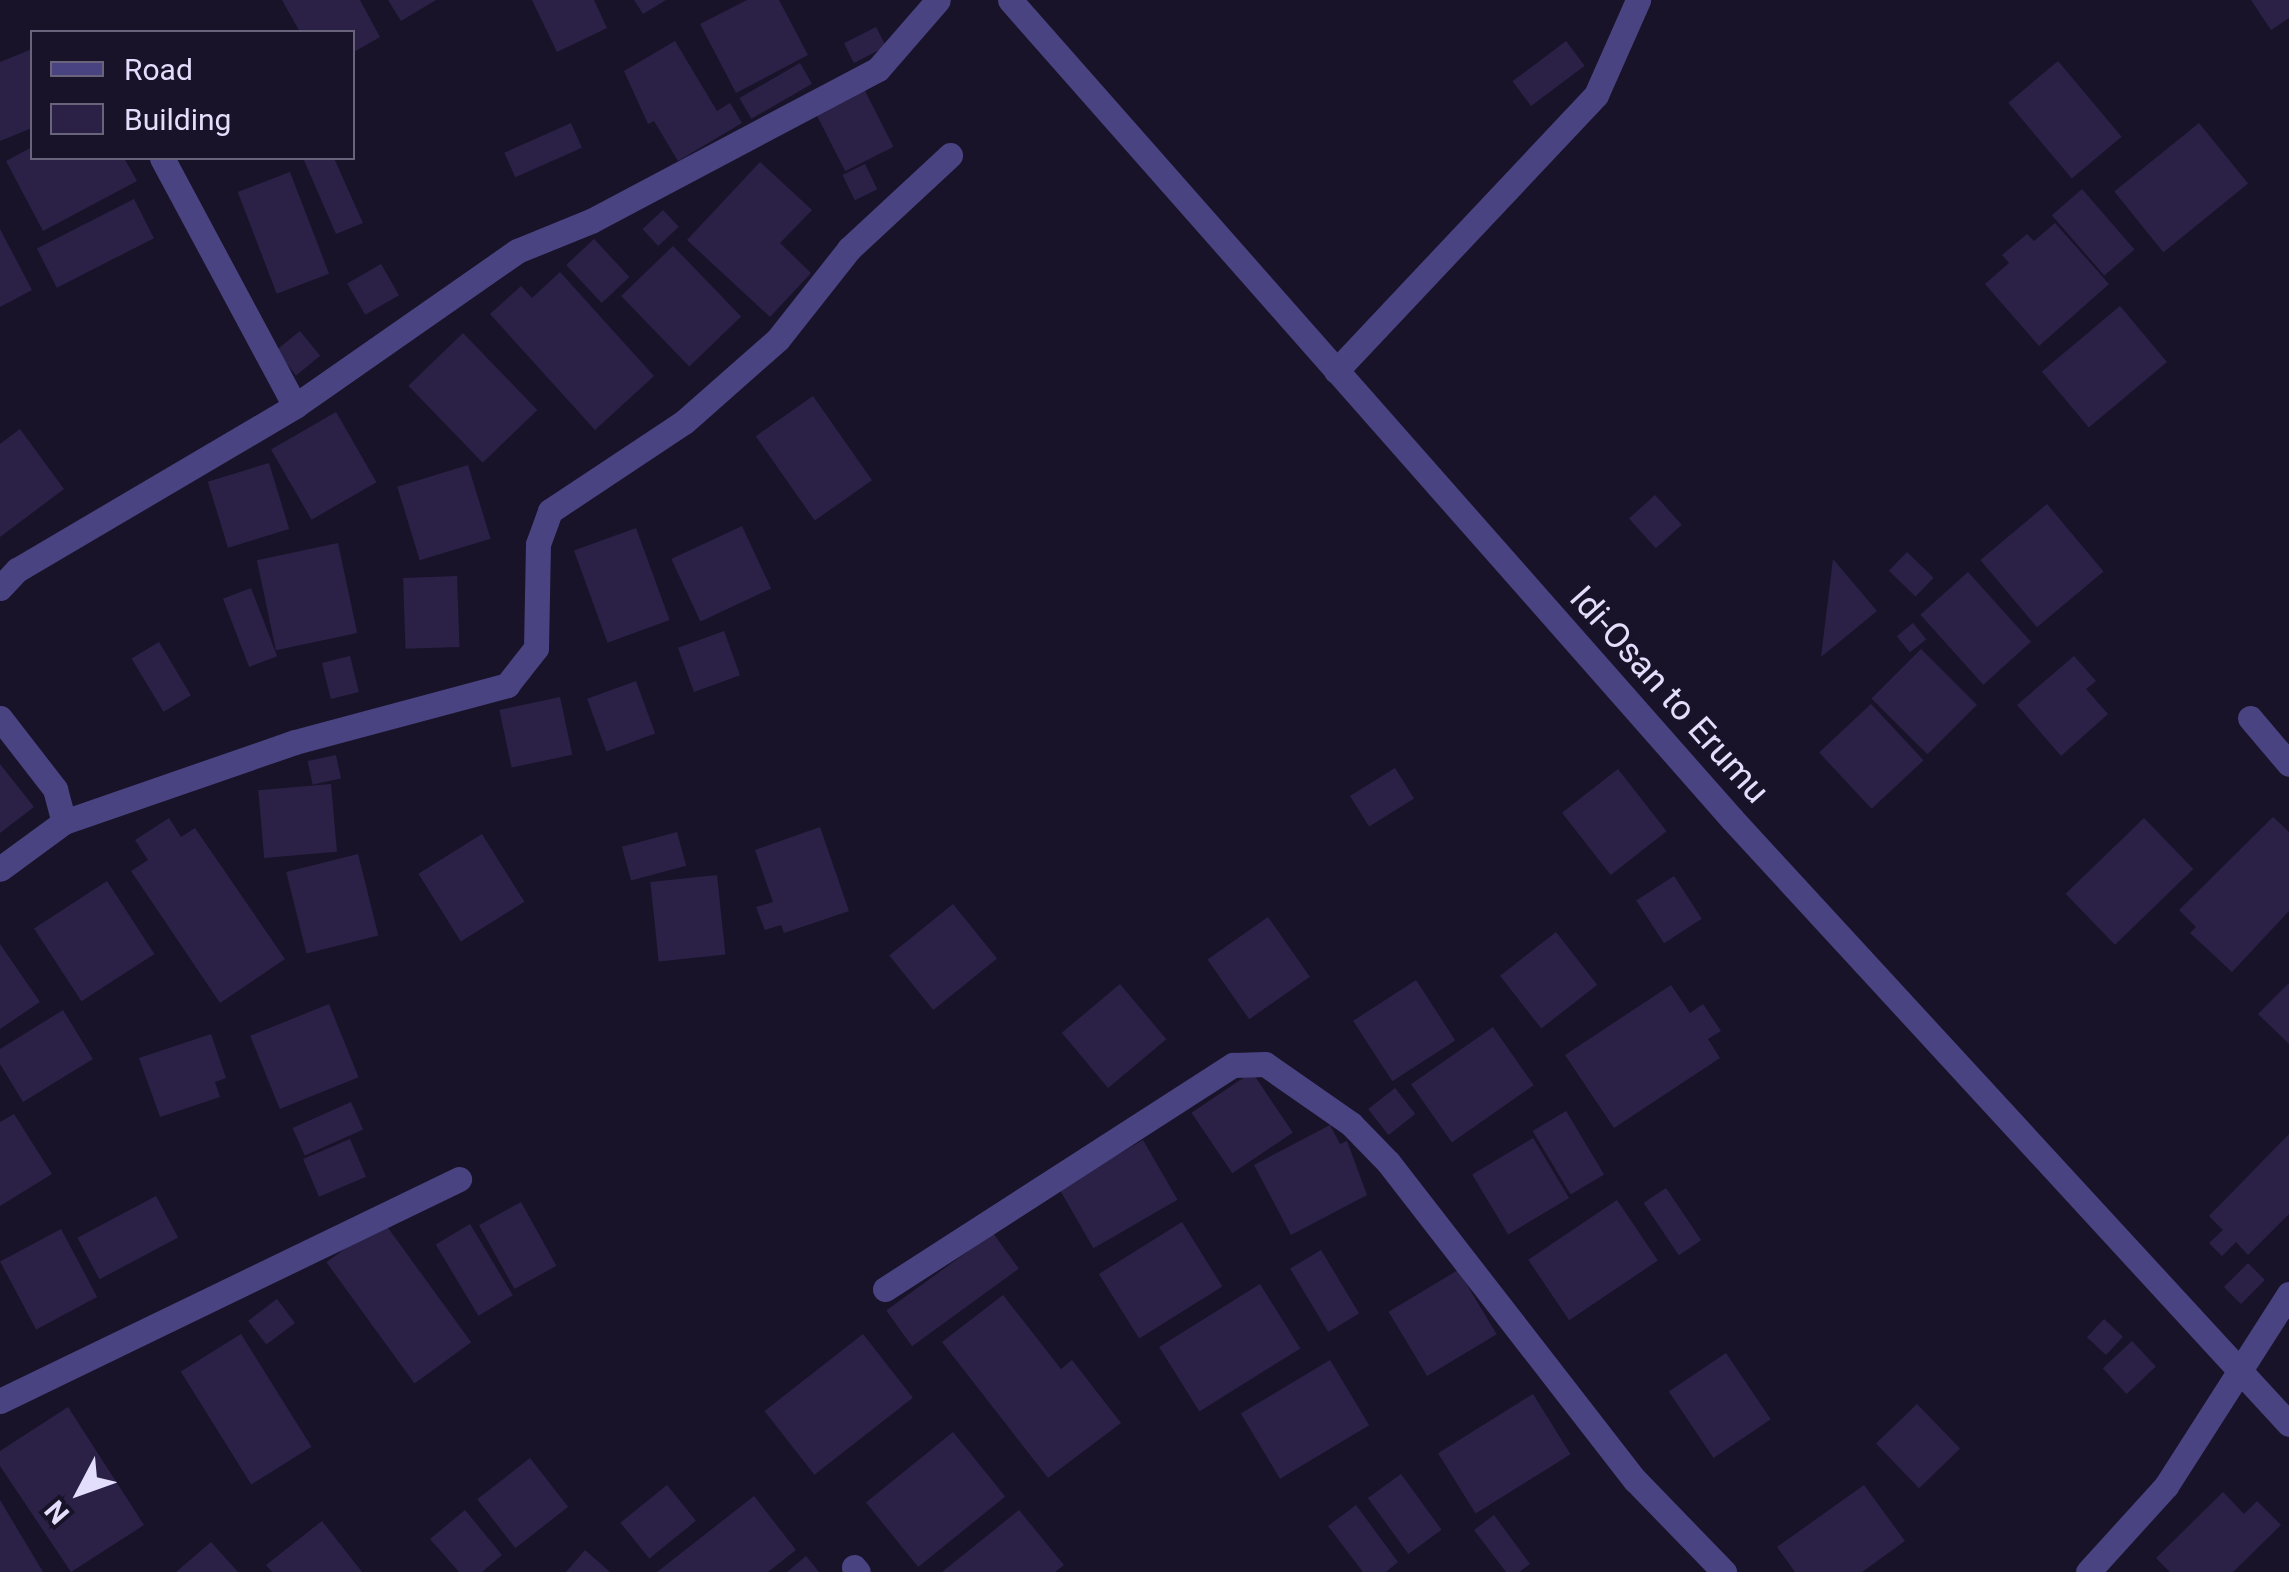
<!DOCTYPE html>
<html>
<head>
<meta charset="utf-8">
<style>
  body { margin:0 }
  #map { position:relative; width:2289px; height:1572px; overflow:hidden; background:#181328; font-family:Roboto,sans-serif }
  div>[style] { position:absolute }
  [style*='--x'] { left:calc(var(--x)*1px); top:calc(var(--y)*1px); width:calc(var(--w)*1px); rotate:calc(var(--a)*1deg) }
  .building>* { inset:0; background:#2b2147; transform-origin:0 0 }
  .street>* { height:25px; margin:-12.5px; padding:0 12.5px; transform-origin:12.5px; border-radius:12.5px; background:#4a4382 }
  span { translate:-50% -50%; white-space:nowrap; text-align:center; line-height:1.15; -webkit-text-stroke:10px #181328; paint-order:stroke }
  .street-label { font-size:35px; color:#e3defb }
  .legend { position:absolute; left:30px; top:30px; width:325px; height:130px; box-sizing:border-box; background:#181328; border:2px solid #69647c; margin:0; padding:12px 18px; list-style:none; font-size:30px; color:#e3defb }
  .legend li { display:flex; align-items:center; gap:20px; height:50px }
  .legend b { width:50px; border:2px solid #69647c }
  .north { position:absolute; left:30px; top:1442px; width:100px; height:100px; -webkit-text-stroke:8px #181328; paint-order:stroke; rotate:229deg; font-size:28px; font-weight:700; line-height:40px; text-align:center; color:#e3defb }
  .north::after { content:''; display:block; margin:auto; width:35px; height:45px; background:#e3defb; clip-path:polygon(50% 0,100% 100%,50% 72%,0 100%) }
</style>
</head>
<body>
<div id="map">
  <div class="building">
    <div style="clip-path:polygon(282px 0,360px 0,380px 37px,352px 53px,352px 32px,300px 32px)"></div>
    <div style="clip-path:polygon(388px 0,436px 0,401px 21px)"></div>
    <div style="clip-path:polygon(532px 0,594px 0,607px 28px,557px 52px)"></div>
    <div style="clip-path:polygon(634px 0,666px 0,643px 14px)"></div>
    <div style="clip-path:polygon(747px 0,779px 0,808px 55px,736px 93px,700px 24px)"></div>
    <div style="clip-path:polygon(2251px 0,2289px 0,2289px 18px,2271px 30px)"></div>
    <div style="left:876px;top:27px;width:22px;height:36px;rotate:63deg"></div>
    <div style="clip-path:polygon(675px 41px,717px 111px,730px 103px,742px 123px,678px 161px,654px 121px,648px 124px,624px 71px)"></div>
    <div style="left:1566px;top:41px;width:31px;height:67px;rotate:53deg"></div>
    <div style="clip-path:polygon(32px 49px,32px 128px,0 141px,0 62px)"></div>
    <div style="left:2058px;top:61px;width:99px;height:65px;rotate:50deg"></div>
    <div style="left:800px;top:63px;width:24px;height:70px;rotate:60deg"></div>
    <div style="left:863px;top:87px;width:67px;height:54px;rotate:63deg"></div>
    <div style="left:571px;top:123px;width:27px;height:73px;rotate:66deg"></div>
    <div style="left:2199px;top:123px;width:78px;height:109px;rotate:51deg"></div>
    <div style="clip-path:polygon(32px 147px,32px 158px,124px 158px,137px 181px,43px 231px,6px 161px)"></div>
    <div style="clip-path:polygon(303px 158px,334px 158px,363px 223px,336px 234px)"></div>
    <div style="clip-path:polygon(760px 162px,812px 210px,780px 243px,811px 273px,770px 317px,687px 240px)"></div>
    <div style="left:865px;top:164px;width:28px;height:25px;rotate:64deg"></div>
    <div style="left:290px;top:172px;width:109px;height:56px;rotate:69deg"></div>
    <div style="left:2082px;top:189px;width:80px;height:40px;rotate:49deg"></div>
    <div style="left:134px;top:199px;width:44px;height:109px;rotate:63deg"></div>
    <div style="left:663px;top:210px;width:23px;height:28px;rotate:47deg"></div>
    <div style="clip-path:polygon(2055px 223px,2109px 284px,2039px 346px,1985px 284px,2009px 263px,2002px 255px,2027px 234px,2034px 241px)"></div>
    <div style="clip-path:polygon(0 229px,32px 290px,0 307px)"></div>
    <div style="left:594px;top:239px;width:52px;height:38px;rotate:47deg"></div>
    <div style="left:673px;top:246px;width:98px;height:72px;rotate:46deg"></div>
    <div style="left:381px;top:264px;width:36px;height:39px;rotate:60deg"></div>
    <div style="clip-path:polygon(560px 272px,654px 376px,595px 430px,490px 314px,521px 286px,532px 298px)"></div>
    <div style="left:2120px;top:306px;width:73px;height:102px;rotate:50deg"></div>
    <div style="left:300px;top:331px;width:32px;height:31px;rotate:51deg"></div>
    <div style="left:463px;top:333px;width:107px;height:76px;rotate:46deg"></div>
    <div style="left:813px;top:396px;width:103px;height:70px;rotate:55deg"></div>
    <div style="left:336px;top:412px;width:81px;height:75px;rotate:60deg"></div>
    <div style="clip-path:polygon(20px 429px,64px 489px,0 537px,0 444px)"></div>
    <div style="left:269px;top:463px;width:69px;height:64px;rotate:73deg"></div>
    <div style="left:468px;top:465px;width:77px;height:74px;rotate:73deg"></div>
    <div style="left:1655px;top:495px;width:40px;height:35px;rotate:48deg"></div>
    <div style="left:2047px;top:504px;width:88px;height:87px;rotate:50deg"></div>
    <div style="left:742px;top:526px;width:69px;height:78px;rotate:65deg"></div>
    <div style="left:636px;top:528px;width:98px;height:66px;rotate:70deg"></div>
    <div style="left:338px;top:543px;width:92px;height:83px;rotate:78deg"></div>
    <div style="left:1907px;top:552px;width:37px;height:26px;rotate:44deg"></div>
    <div style="clip-path:polygon(1833px 559px,1877px 611px,1821px 657px)"></div>
    <div style="left:1968px;top:572px;width:94px;height:64px;rotate:48deg"></div>
    <div style="left:457px;top:576px;width:71px;height:54px;rotate:88deg"></div>
    <div style="left:251px;top:588px;width:73px;height:30px;rotate:69deg"></div>
    <div style="left:1913px;top:623px;width:21px;height:21px;rotate:51deg"></div>
    <div style="left:724px;top:631px;width:47px;height:49px;rotate:70deg"></div>
    <div style="left:159px;top:642px;width:62px;height:32px;rotate:59deg"></div>
    <div style="left:1921px;top:649px;width:79px;height:70px;rotate:45deg"></div>
    <div style="left:350px;top:656px;width:37px;height:29px;rotate:76deg"></div>
    <div style="clip-path:polygon(2074px 656px,2096px 681px,2086px 689px,2108px 714px,2061px 756px,2017px 705px)"></div>
    <div style="left:636px;top:681px;width:56px;height:52px;rotate:70deg"></div>
    <div style="left:560px;top:697px;width:59px;height:62px;rotate:78deg"></div>
    <div style="left:1871px;top:704px;width:77px;height:71px;rotate:47deg"></div>
    <div style="left:336px;top:755px;width:24px;height:29px;rotate:78deg"></div>
    <div style="clip-path:polygon(0 764px,34px 807px,0 833px)"></div>
    <div style="left:1395px;top:768px;width:36px;height:53px;rotate:58deg"></div>
    <div style="left:1618px;top:769px;width:79px;height:71px;rotate:52deg"></div>
    <div style="left:331px;top:784px;width:68px;height:73px;rotate:85deg"></div>
    <div style="clip-path:polygon(2273px 817px,2289px 832px,2289px 911px,2232px 972px,2190px 933px,2196px 927px,2179px 910px)"></div>
    <div style="clip-path:polygon(169px 818px,181px 837px,195px 828px,285px 959px,220px 1003px,131px 871px,148px 860px,135px 840px)"></div>
    <div style="left:2144px;top:818px;width:71px;height:109px;rotate:46deg"></div>
    <div style="clip-path:polygon(820px 827px,849px 911px,784px 933px,781px 925px,765px 930px,756px 907px,773px 902px,755px 850px)"></div>
    <div style="left:677px;top:832px;width:35px;height:57px;rotate:75deg"></div>
    <div style="left:482px;top:834px;width:80px;height:75px;rotate:58deg"></div>
    <div style="left:358px;top:854px;width:84px;height:74px;rotate:76deg"></div>
    <div style="left:717px;top:875px;width:80px;height:67px;rotate:84deg"></div>
    <div style="left:1674px;top:876px;width:51px;height:45px;rotate:57deg"></div>
    <div style="left:107px;top:881px;width:87px;height:87px;rotate:57deg"></div>
    <div style="left:953px;top:904px;width:70px;height:82px;rotate:51deg"></div>
    <div style="left:1268px;top:917px;width:73px;height:74px;rotate:55deg"></div>
    <div style="left:1556px;top:932px;width:67px;height:71px;rotate:52deg"></div>
    <div style="clip-path:polygon(0 944px,40px 1002px,0 1029px)"></div>
    <div style="left:1416px;top:980px;width:72px;height:75px;rotate:57deg"></div>
    <div style="clip-path:polygon(2289px 983px,2289px 1044px,2258px 1014px)"></div>
    <div style="left:1120px;top:984px;width:72px;height:76px;rotate:50deg"></div>
    <div style="clip-path:polygon(1671px 985px,1690px 1013px,1703px 1004px,1721px 1031px,1708px 1039px,1720px 1058px,1614px 1128px,1565px 1055px)"></div>
    <div style="left:329px;top:1004px;width:79px;height:85px;rotate:68deg"></div>
    <div style="clip-path:polygon(63px 1010px,93px 1059px,23px 1102px,0 1064px,0 1049px)"></div>
    <div style="left:1493px;top:1027px;width:71px;height:100px;rotate:55deg"></div>
    <div style="clip-path:polygon(211px 1034px,226px 1078px,215px 1082px,220px 1097px,160px 1117px,139px 1058px)"></div>
    <div style="left:1252px;top:1072px;width:73px;height:73px;rotate:56deg"></div>
    <div style="left:1395px;top:1088px;width:33px;height:34px;rotate:52deg"></div>
    <div style="left:351px;top:1102px;width:30px;height:64px;rotate:66deg"></div>
    <div style="left:1566px;top:1111px;width:74px;height:39px;rotate:59deg"></div>
    <div style="clip-path:polygon(14px 1114px,52px 1174px,0 1206px,0 1122px)"></div>
    <div style="clip-path:polygon(1330px 1125px,1340px 1144px,1347px 1141px,1367px 1195px,1291px 1235px,1254px 1165px)"></div>
    <div style="clip-path:polygon(2289px 1134px,2289px 1214px,2248px 1255px,2236px 1242px,2222px 1256px,2209px 1243px,2223px 1230px,2209px 1216px)"></div>
    <div style="left:1533px;top:1138px;width:70px;height:71px;rotate:59deg"></div>
    <div style="left:350px;top:1139px;width:41px;height:51px;rotate:67deg"></div>
    <div style="left:1143px;top:1140px;width:69px;height:97px;rotate:60deg"></div>
    <div style="left:1666px;top:1188px;width:63px;height:27px;rotate:56deg"></div>
    <div style="left:156px;top:1196px;width:47px;height:89px;rotate:62deg"></div>
    <div style="left:1617px;top:1200px;width:73px;height:107px;rotate:56deg"></div>
    <div style="left:521px;top:1202px;width:73px;height:48px;rotate:61deg"></div>
    <div style="left:383px;top:1221px;width:150px;height:70px;rotate:54deg"></div>
    <div style="left:1182px;top:1222px;width:76px;height:98px;rotate:58deg"></div>
    <div style="left:470px;top:1224px;width:83px;height:40px;rotate:59deg"></div>
    <div style="left:61px;top:1229px;width:77px;height:69px;rotate:62deg"></div>
    <div style="left:993px;top:1233px;width:44px;height:132px;rotate:54deg"></div>
    <div style="left:1321px;top:1250px;width:74px;height:36px;rotate:59deg"></div>
    <div style="left:2248px;top:1263px;width:24px;height:34px;rotate:45deg"></div>
    <div style="left:1458px;top:1270px;width:75px;height:81px;rotate:59deg"></div>
    <div style="left:1260px;top:1284px;width:76px;height:119px;rotate:58deg"></div>
    <div style="clip-path:polygon(1003px 1295px,1061px 1369px,1072px 1360px,1121px 1423px,1048px 1478px,942px 1342px)"></div>
    <div style="left:277px;top:1299px;width:30px;height:36px;rotate:53deg"></div>
    <div style="left:2104px;top:1319px;width:26px;height:25px;rotate:43deg"></div>
    <div style="left:241px;top:1334px;width:133px;height:71px;rotate:58deg"></div>
    <div style="left:863px;top:1334px;width:81px;height:125px;rotate:52deg"></div>
    <div style="left:2132px;top:1341px;width:35px;height:40px;rotate:47deg"></div>
    <div style="left:1726px;top:1353px;width:80px;height:69px;rotate:56deg"></div>
    <div style="left:1330px;top:1360px;width:76px;height:104px;rotate:59deg"></div>
    <div style="left:1533px;top:1394px;width:71px;height:112px;rotate:58deg"></div>
    <div style="left:1917px;top:1404px;width:62px;height:57px;rotate:46deg"></div>
    <div style="clip-path:polygon(68px 1407px,144px 1525px,71px 1572px,0 1466px,0 1451px)"></div>
    <div style="left:953px;top:1432px;width:83px;height:112px;rotate:51deg"></div>
    <div style="left:530px;top:1458px;width:62px;height:67px;rotate:52deg"></div>
    <div style="left:1401px;top:1474px;width:69px;height:41px;rotate:54deg"></div>
    <div style="left:667px;top:1485px;width:46px;height:60px;rotate:51deg"></div>
    <div style="clip-path:polygon(1864px 1485px,1905px 1541px,1862px 1572px,1795px 1572px,1777px 1547px)"></div>
    <div style="clip-path:polygon(2223px 1492px,2244px 1514px,2257px 1501px,2281px 1525px,2233px 1572px,2170px 1572px,2156px 1558px)"></div>
    <div style="clip-path:polygon(754px 1496px,796px 1550px,768px 1572px,657px 1572px)"></div>
    <div style="clip-path:polygon(0 1500px,43px 1572px,0 1572px)"></div>
    <div style="clip-path:polygon(1356px 1505px,1398px 1562px,1386px 1572px,1363px 1572px,1328px 1526px)"></div>
    <div style="clip-path:polygon(465px 1510px,502px 1555px,482px 1572px,459px 1572px,430px 1539px)"></div>
    <div style="clip-path:polygon(1019px 1510px,1064px 1565px,1055px 1572px,942px 1572px)"></div>
    <div style="clip-path:polygon(1494px 1515px,1530px 1564px,1519px 1572px,1506px 1572px,1474px 1530px)"></div>
    <div style="clip-path:polygon(322px 1521px,362px 1572px,272px 1572px,266px 1565px)"></div>
    <div style="clip-path:polygon(211px 1542px,238px 1572px,176px 1572px)"></div>
    <div style="clip-path:polygon(585px 1550px,610px 1572px,566px 1572px)"></div>
    <div style="clip-path:polygon(806px 1556px,819px 1572px,787px 1572px)"></div>
  </div>
  <div class="street">
    <div style="--x:1010;--y:0;--w:1092;--a:48.6"></div>
    <div style="--x:1732;--y:819;--w:822;--a:47.37"></div>
    <div style="--x:162;--y:158;--w:281;--a:61.8"></div>
    <div style="--x:1336;--y:371;--w:379;--a:-46.7"></div>
    <div style="--x:1596;--y:95;--w:104;--a:-66.1"></div>
    <div style="--x:0;--y:588;--w:25;--a:-47"></div>
    <div style="--x:17;--y:570;--w:323;--a:-30.5"></div>
    <div style="--x:295;--y:406;--w:271;--a:-34.9"></div>
    <div style="--x:517;--y:251;--w:80;--a:-22.1"></div>
    <div style="--x:591;--y:221;--w:325;--a:-27.9"></div>
    <div style="--x:878;--y:69;--w:91;--a:-49"></div>
    <div style="--x:0;--y:718;--w:90;--a:52.2"></div>
    <div style="--x:55;--y:789;--w:34;--a:75"></div>
    <div style="--x:64;--y:822;--w:79;--a:143.7"></div>
    <div style="--x:2250;--y:718;--w:60;--a:49.7"></div>
    <div style="--x:64;--y:822;--w:244;--a:-19.1"></div>
    <div style="--x:295;--y:742;--w:220;--a:-15"></div>
    <div style="--x:507;--y:685;--w:47;--a:-51.9"></div>
    <div style="--x:536;--y:648;--w:104;--a:-88.9"></div>
    <div style="--x:538;--y:544;--w:35;--a:-70"></div>
    <div style="--x:550;--y:511;--w:161;--a:-33.6"></div>
    <div style="--x:684;--y:422;--w:125;--a:-41.4"></div>
    <div style="--x:778;--y:339;--w:115;--a:-51.7"></div>
    <div style="--x:849;--y:249;--w:138;--a:-42.9"></div>
    <div style="--x:885;--y:1289;--w:414;--a:-32.8"></div>
    <div style="--x:1233;--y:1065;--w:32;--a:-2"></div>
    <div style="--x:1265;--y:1064;--w:105;--a:34.9"></div>
    <div style="--x:1351;--y:1124;--w:53;--a:45.8"></div>
    <div style="--x:1388;--y:1162;--w:403;--a:52.2"></div>
    <div style="--x:1635;--y:1480;--w:128;--a:45.9"></div>
    <div style="--x:0;--y:1401;--w:510;--a:-25.81"></div>
    <div style="--x:854;--y:1567;--w:6;--a:51"></div>
    <div style="--x:2088;--y:1572;--w:116;--a:-47.8"></div>
    <div style="--x:2166;--y:1486;--w:228;--a:-57.4"></div>
  </div>
  <div class="street-label">
    <span style="left:1669px;top:695px;rotate:48deg">Idi-Osan to Erumu</span>
  </div>
  <ul class="legend">
  <li><b style="height:12px;background:#4a4382"></b>Road</li>
  <li><b style="height:28px;background:#2b2147"></b>Building</li>
  </ul>
  <div class="north">N</div>
</div>
</body>
</html>
